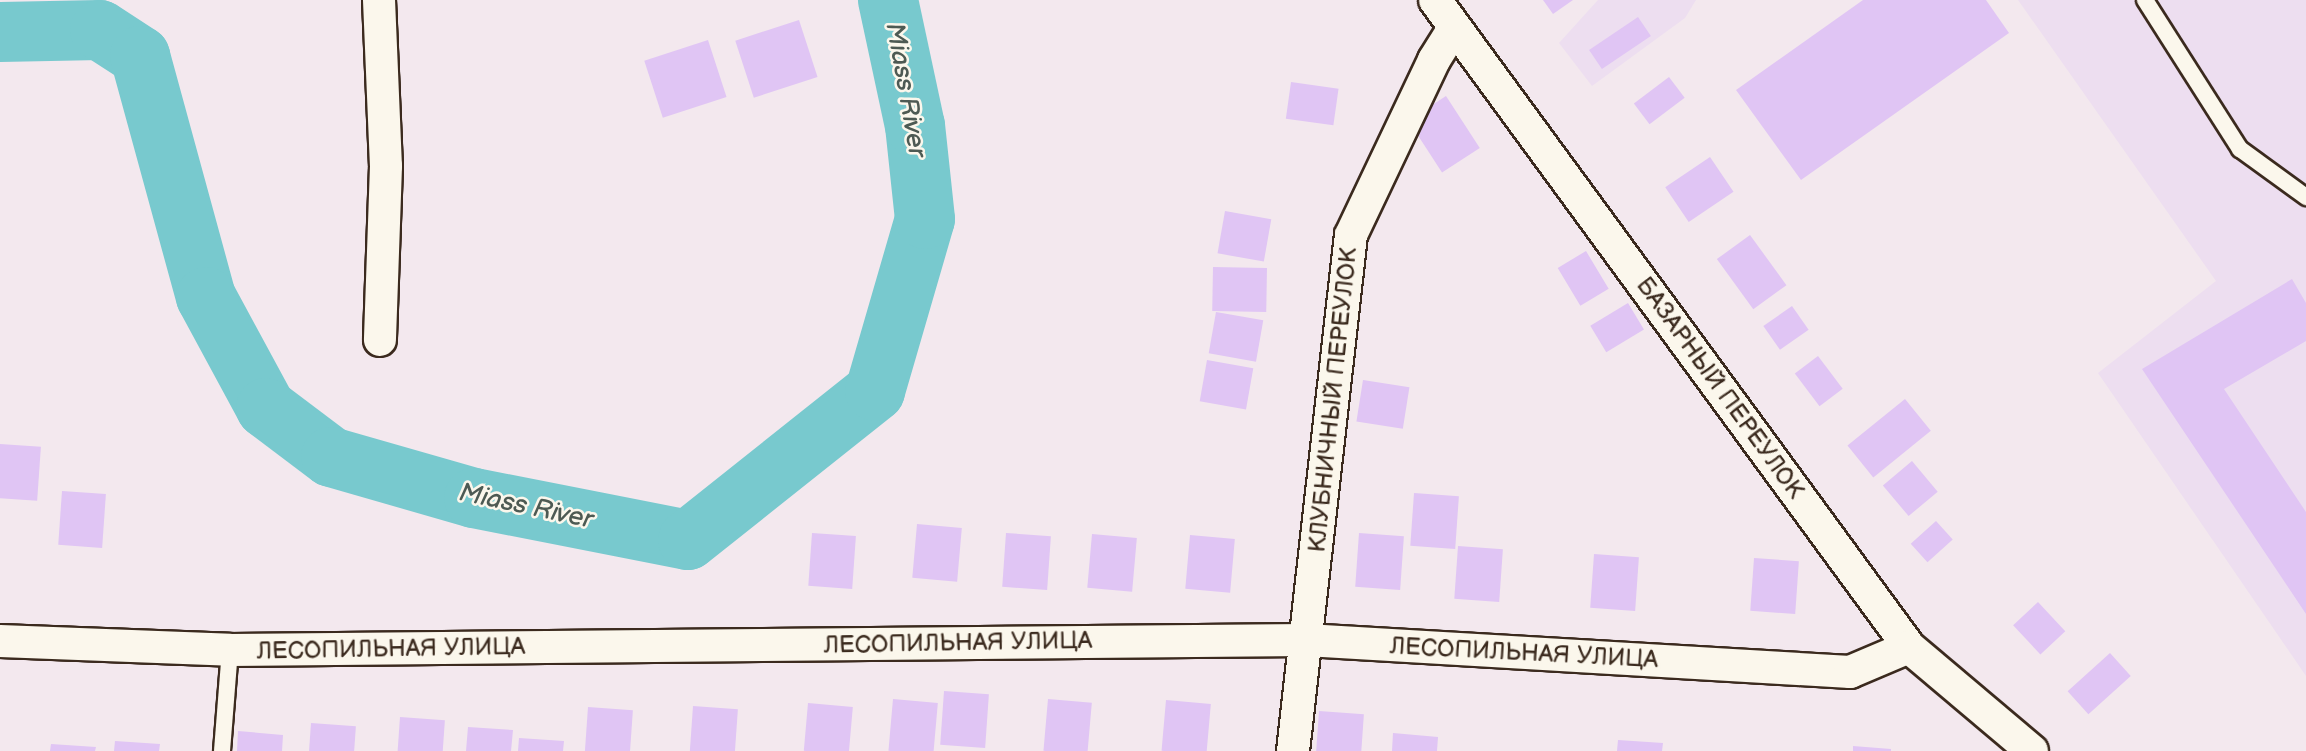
<!DOCTYPE html>
<html>
<head>
<meta charset="utf-8">
<style>
  body { margin:0 }
  #map { position:relative; width:2306px; height:751px; overflow:hidden; background:#f3e8ee; font-family:"Balsamiq Sans",sans-serif }
  div>[style] { position:absolute }
  [style*='--x'] { left:calc(var(--x)*1px); top:calc(var(--y)*1px); width:calc(var(--w)*1px); rotate:calc(var(--a)*1deg) }
  .built>* { inset:0; background:#eddef0 }
  .river>* { height:60px; margin:-30px; padding:0 30px; transform-origin:30px; border-radius:30px; background:#78c9ce }
  .building>* { inset:0; background:#e0c5f4; transform-origin:0 0 }
  .roads { filter:drop-shadow(2px 0 #3b2a1e) drop-shadow(-2px 0 #3b2a1e) drop-shadow(0 2px #3b2a1e) drop-shadow(0 -2px #3b2a1e) }
  .service>* { height:16px; margin:-8px; padding:0 8px; transform-origin:8px; border-radius:8px; background:#fbf7ec }
  .minor>* { height:32px; margin:-16px; padding:0 16px; transform-origin:16px; border-radius:16px; background:#fbf7ec }
  span { translate:-50% -50%; white-space:nowrap; text-align:center; line-height:1.15; -webkit-text-stroke:5px #fbf7ec; paint-order:stroke }
  .street-label { font-size:24px; color:#3b2a1e }
  .water-label { font-size:26px; color:#4d5a53; font-style:italic }
</style>
</head>
<body>
<div id="map">
  <div class="built">
    <div style="clip-path:polygon(1598px 0,1696px 0,1685px 18px,1592px 86px,1559px 43px)"></div>
    <div style="clip-path:polygon(2018px 0,2306px 0,2306px 676px,2098px 373px,2216px 281px)"></div>
  </div>
  <div class="river">
    <div style="--x:0;--y:32;--w:100;--a:-1.1"></div>
    <div style="--x:100;--y:30;--w:48;--a:33"></div>
    <div style="--x:140;--y:56;--w:250;--a:74.7"></div>
    <div style="--x:206;--y:297;--w:126;--a:61.6"></div>
    <div style="--x:266;--y:408;--w:81;--a:37"></div>
    <div style="--x:331;--y:457;--w:149;--a:16"></div>
    <div style="--x:474;--y:498;--w:218;--a:11.1"></div>
    <div style="--x:688;--y:540;--w:239;--a:-38.5"></div>
    <div style="--x:875;--y:391;--w:179;--a:-73.8"></div>
    <div style="--x:925;--y:219;--w:94;--a:-96.1"></div>
    <div style="--x:915;--y:126;--w:129;--a:-102.1"></div>
  </div>
  <div class="building">
    <div style="clip-path:polygon(1543px 0,1573px 0,1553px 14px)"></div>
    <div style="clip-path:polygon(1863px 0,1986px 0,2009px 33px,1801px 180px,1736px 90px)"></div>
    <div style="left:1638px;top:17px;width:23px;height:59px;rotate:56deg"></div>
    <div style="left:799px;top:20px;width:60px;height:67px;rotate:72deg"></div>
    <div style="left:708px;top:40px;width:60px;height:67px;rotate:72deg"></div>
    <div style="left:1669px;top:77px;width:26px;height:44px;rotate:53deg"></div>
    <div style="left:1291px;top:82px;width:48px;height:37px;rotate:8deg"></div>
    <div style="left:1446px;top:96px;width:62px;height:45px;rotate:57deg"></div>
    <div style="left:1710px;top:157px;width:42px;height:54px;rotate:56deg"></div>
    <div style="left:1225px;top:211px;width:47px;height:43px;rotate:10deg"></div>
    <div style="left:1750px;top:235px;width:62px;height:41px;rotate:54deg"></div>
    <div style="left:1586px;top:251px;width:44px;height:33px;rotate:59deg"></div>
    <div style="left:1213px;top:267px;width:54px;height:44px;rotate:1deg"></div>
    <div style="clip-path:polygon(2292px 279px,2306px 303px,2306px 341px,2224px 389px,2306px 512px,2306px 614px,2142px 369px)"></div>
    <div style="left:1628px;top:303px;width:31px;height:44px;rotate:59deg"></div>
    <div style="left:1792px;top:306px;width:29px;height:35px;rotate:55deg"></div>
    <div style="left:1216px;top:312px;width:48px;height:42px;rotate:10deg"></div>
    <div style="left:1818px;top:356px;width:41px;height:29px;rotate:53deg"></div>
    <div style="left:1207px;top:360px;width:47px;height:42px;rotate:10deg"></div>
    <div style="left:1363px;top:380px;width:47px;height:42px;rotate:9deg"></div>
    <div style="left:1905px;top:399px;width:41px;height:74px;rotate:51deg"></div>
    <div style="left:0;top:444px;width:41px;height:54px;rotate:4deg"></div>
    <div style="left:1912px;top:461px;width:40px;height:38px;rotate:50deg"></div>
    <div style="left:62px;top:491px;width:44px;height:54px;rotate:4deg"></div>
    <div style="left:1414px;top:493px;width:45px;height:53px;rotate:4deg"></div>
    <div style="left:1936px;top:521px;width:25px;height:34px;rotate:48deg"></div>
    <div style="left:917px;top:524px;width:45px;height:54px;rotate:5deg"></div>
    <div style="left:812px;top:533px;width:44px;height:53px;rotate:4deg"></div>
    <div style="left:1006px;top:533px;width:45px;height:54px;rotate:4deg"></div>
    <div style="left:1359px;top:533px;width:45px;height:54px;rotate:4deg"></div>
    <div style="left:1092px;top:534px;width:45px;height:54px;rotate:5deg"></div>
    <div style="left:1190px;top:535px;width:45px;height:54px;rotate:5deg"></div>
    <div style="left:1458px;top:546px;width:45px;height:53px;rotate:4deg"></div>
    <div style="left:1594px;top:554px;width:45px;height:54px;rotate:4deg"></div>
    <div style="left:1754px;top:558px;width:45px;height:53px;rotate:4deg"></div>
    <div style="left:2038px;top:602px;width:40px;height:34px;rotate:47deg"></div>
    <div style="left:2110px;top:653px;width:31px;height:57px;rotate:48deg"></div>
    <div style="left:944px;top:691px;width:45px;height:54px;rotate:4deg"></div>
    <div style="left:893px;top:699px;width:45px;height:52px;rotate:5deg"></div>
    <div style="left:1048px;top:699px;width:44px;height:52px;rotate:5deg"></div>
    <div style="left:1166px;top:700px;width:45px;height:51px;rotate:5deg"></div>
    <div style="left:808px;top:703px;width:45px;height:48px;rotate:5deg"></div>
    <div style="left:693px;top:706px;width:45px;height:45px;rotate:4deg"></div>
    <div style="left:588px;top:707px;width:45px;height:44px;rotate:4deg"></div>
    <div style="left:1319px;top:711px;width:45px;height:40px;rotate:4deg"></div>
    <div style="left:400px;top:717px;width:45px;height:34px;rotate:4deg"></div>
    <div style="left:311px;top:723px;width:45px;height:28px;rotate:4deg"></div>
    <div style="clip-path:polygon(468px 727px,513px 730px,511px 751px,466px 751px)"></div>
    <div style="clip-path:polygon(238px 731px,283px 735px,282px 751px,237px 751px)"></div>
    <div style="clip-path:polygon(1393px 733px,1438px 737px,1437px 751px,1392px 751px)"></div>
    <div style="clip-path:polygon(519px 738px,564px 741px,563px 751px,518px 751px)"></div>
    <div style="clip-path:polygon(1618px 740px,1663px 743px,1662px 751px,1617px 751px)"></div>
    <div style="clip-path:polygon(115px 741px,160px 744px,159px 751px,114px 751px)"></div>
    <div style="clip-path:polygon(51px 744px,96px 747px,95px 751px,50px 751px)"></div>
    <div style="clip-path:polygon(1853px 746px,1891px 749px,1891px 751px,1853px 751px)"></div>
  </div>
  <div class="roads">
    <div class="service">
      <div style="--x:2145;--y:0;--w:177;--a:57.5"></div>
      <div style="--x:2240;--y:149;--w:82;--a:36"></div>
      <div style="--x:222;--y:751;--w:101;--a:-85.5"></div>
    </div>
    <div class="minor">
      <div style="--x:379;--y:0;--w:166;--a:87.6"></div>
      <div style="--x:386;--y:166;--w:174;--a:92"></div>
      <div style="--x:1435;--y:0;--w:802;--a:53.77"></div>
      <div style="--x:1909;--y:647;--w:161;--a:40.2"></div>
      <div style="--x:0;--y:641;--w:230;--a:2.2"></div>
      <div style="--x:230;--y:650;--w:1076;--a:-0.53"></div>
      <div style="--x:1306;--y:640;--w:545;--a:3.37"></div>
      <div style="--x:1850;--y:672;--w:64;--a:-23"></div>
      <div style="--x:1293;--y:751;--w:519;--a:-83.59"></div>
      <div style="--x:1351;--y:235;--w:194;--a:-64.6"></div>
      <div style="--x:1434;--y:60;--w:36;--a:-58"></div>
    </div>
  </div>
  <div class="street-label">
    <span style="left:1720px;top:388px;rotate:54deg">БАЗАРНЫЙ ПЕРЕУЛОК</span>
    <span style="left:1333px;top:400px;rotate:-84deg">КЛУБНИЧНЫЙ ПЕРЕУЛОК</span>
    <span style="left:958px;top:643px;rotate:-1deg">ЛЕСОПИЛЬНАЯ УЛИЦА</span>
    <span style="left:391px;top:649px;rotate:-1deg">ЛЕСОПИЛЬНАЯ УЛИЦА</span>
    <span style="left:1524px;top:653px;rotate:3deg">ЛЕСОПИЛЬНАЯ УЛИЦА</span>
  </div>
  <div class="water-label">
    <span style="left:905px;top:90px;rotate:80deg">Miass River</span>
    <span style="left:526px;top:507px;rotate:12deg">Miass River</span>
  </div>
</div>
</body>
</html>
